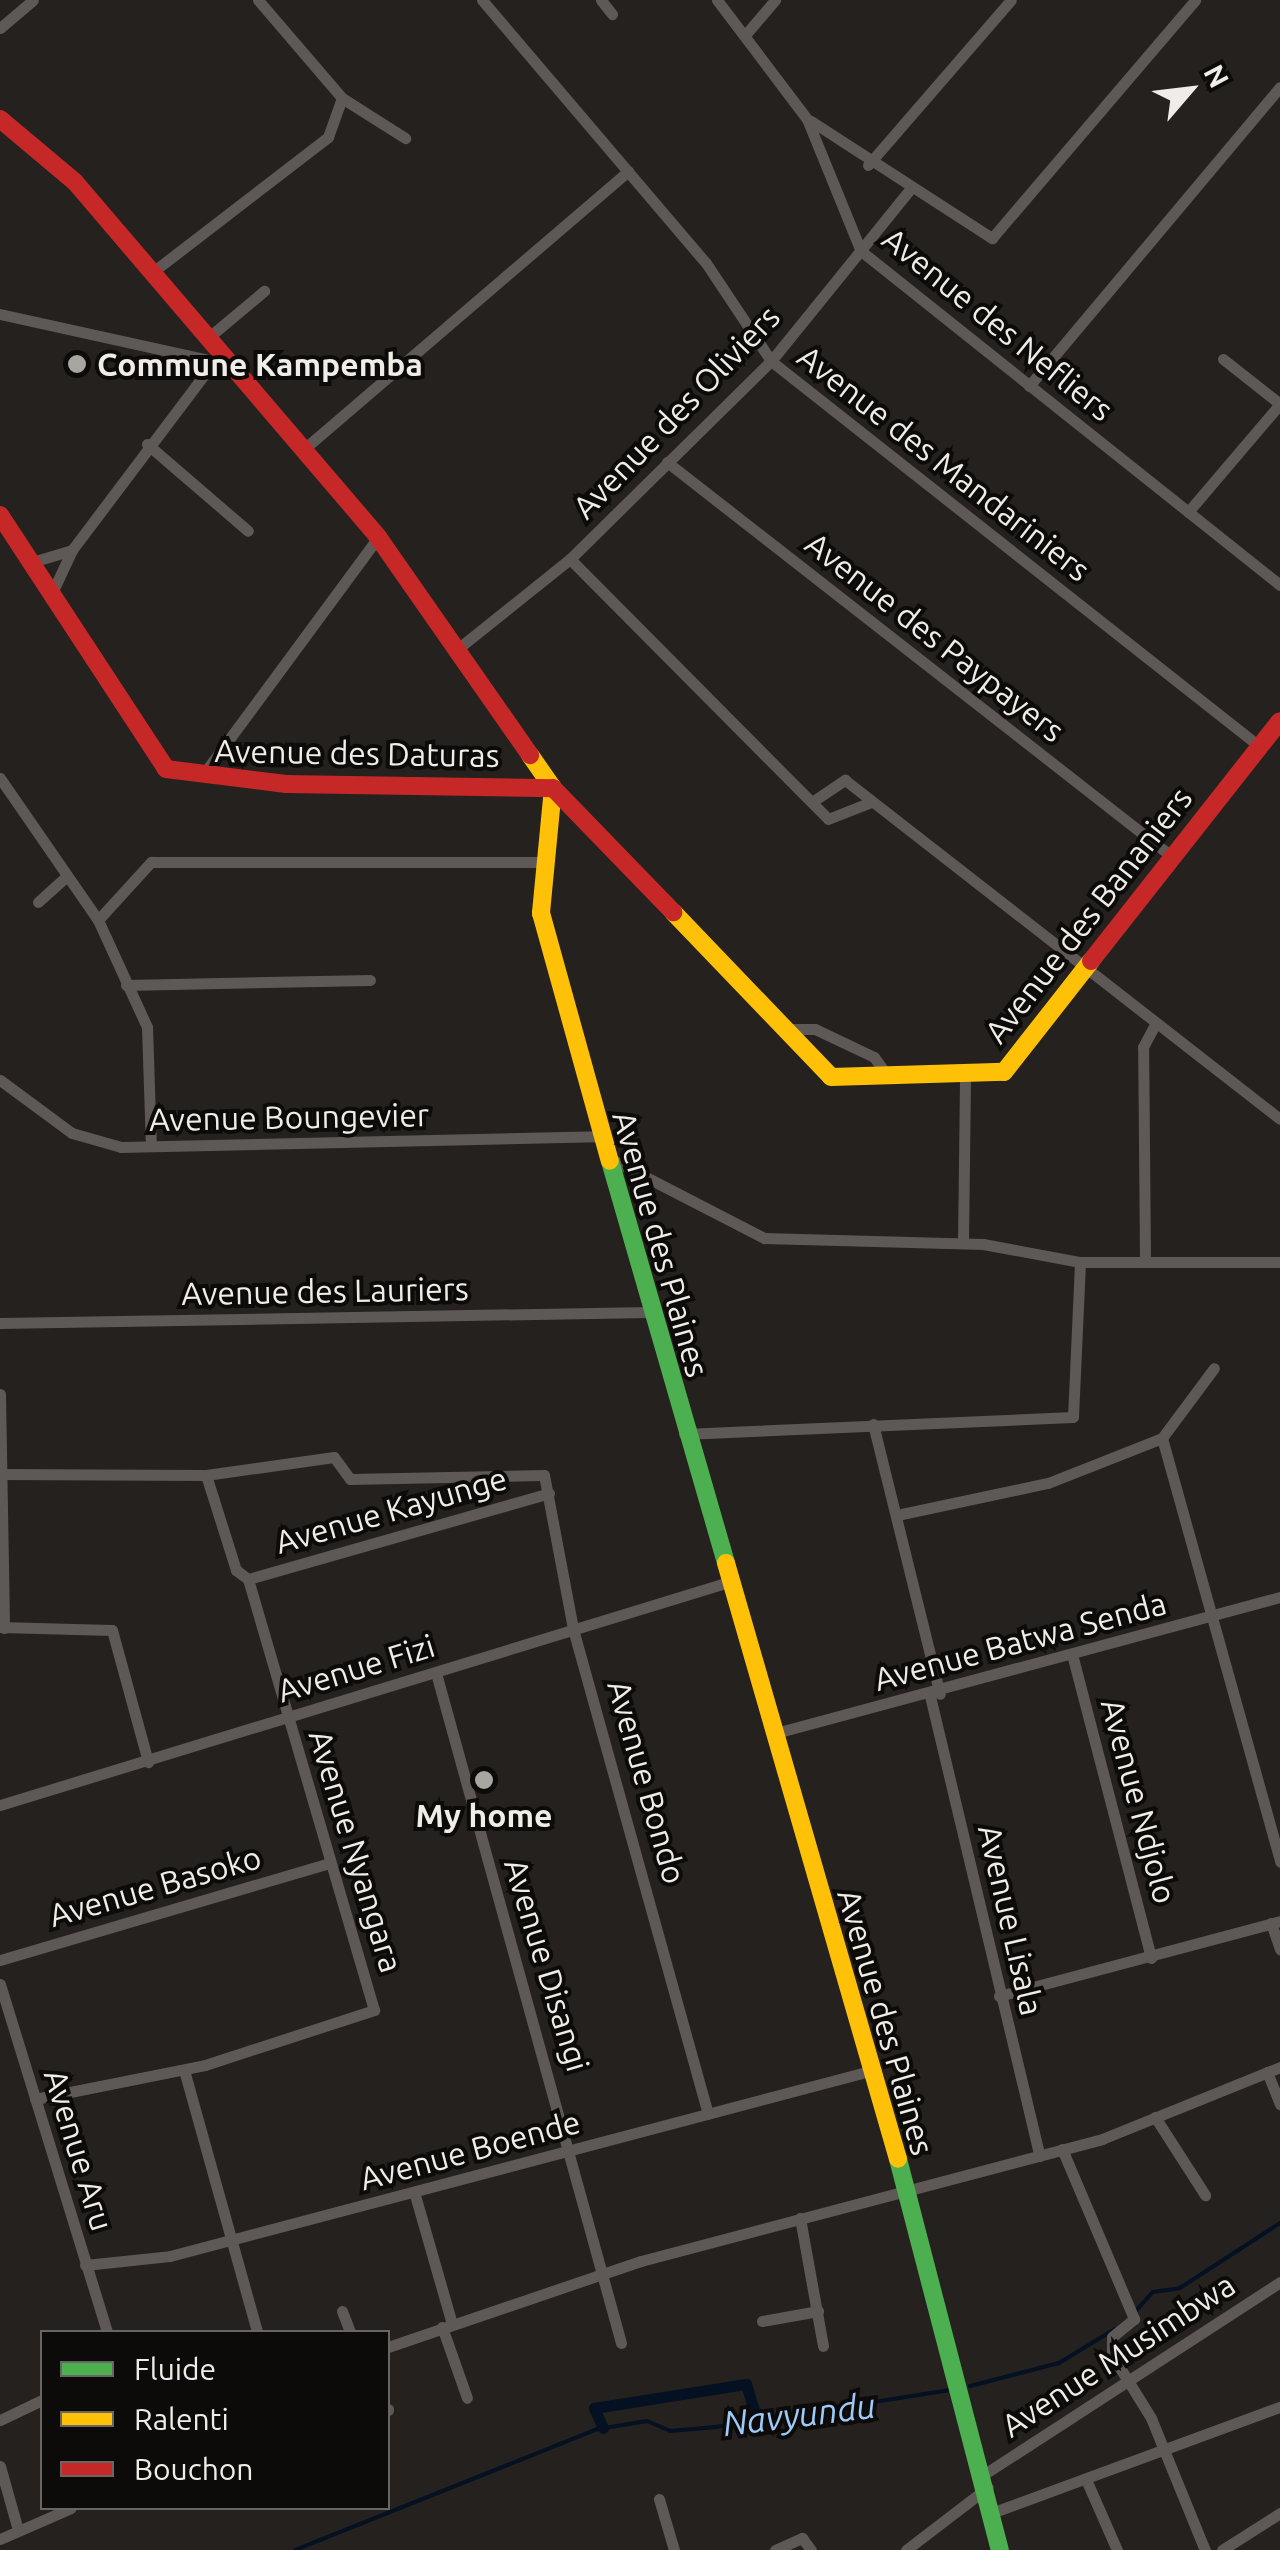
<!DOCTYPE html>
<html>
<head>
<meta charset="utf-8">
<style>
  body { margin:0 }
  #map { position:relative; width:1280px; height:2550px; overflow:hidden; background:#24211e; font-family:Ubuntu,sans-serif }
  div>[style] { position:absolute }
  [style*='--x'] { left:calc(var(--x)*1px); top:calc(var(--y)*1px); width:calc(var(--w)*1px); rotate:calc(var(--a)*1deg) }
  .stream>* { height:4px; margin:-2px; padding:0 2px; transform-origin:2px; border-radius:2px; background:#031123 }
  .canal>* { height:11px; margin:-5.5px; padding:0 5.5px; transform-origin:5.5px; border-radius:5.5px; background:#031123 }
  .street>* { height:11px; margin:-5.5px; padding:0 5.5px; transform-origin:5.5px; border-radius:5.5px; background:#5e5857 }
  .fast>* { height:18px; margin:-9px; padding:0 9px; transform-origin:9px; border-radius:9px; background:#4caf50 }
  .slow>* { height:18px; margin:-9px; padding:0 9px; transform-origin:9px; border-radius:9px; background:#ffc107 }
  .jam>* { height:18px; margin:-9px; padding:0 9px; transform-origin:9px; border-radius:9px; background:#c62828 }
  .dots>* { width:28px; height:28px; translate:-50% -50%; box-sizing:border-box; border:5px solid #0d0b09; border-radius:50% }
  span { translate:-50% -50%; white-space:nowrap; text-align:center; line-height:1.15; -webkit-text-stroke:8px #0d0b09; paint-order:stroke }
  .street-label { font-size:32px; color:#f0ece8 }
  .poi-label { font-size:32px; color:#f0ece8; font-weight:700 }
  .left { translate:0 -50%; text-align:left }
  .water-label { font-size:35px; color:#9ecaf9; font-style:italic }
  .legend { position:absolute; left:40px; top:2330px; width:350px; height:180px; box-sizing:border-box; background:#0d0b09; border:2px solid #686562; margin:0; padding:12px 18px; list-style:none; font-size:30px; color:#f0ece8 }
  .legend li { display:flex; align-items:center; gap:20px; height:50px }
  .legend b { width:50px; border:2px solid #686562 }
  .north { position:absolute; left:1140px; top:40px; width:100px; height:100px; -webkit-text-stroke:8px #0d0b09; paint-order:stroke; rotate:62deg; font-size:28px; font-weight:700; line-height:40px; text-align:center; color:#f0ece8 }
  .north::after { content:''; display:block; margin:auto; width:35px; height:45px; background:#f0ece8; clip-path:polygon(50% 0,100% 100%,50% 72%,0 100%) }
</style>
</head>
<body>
<div id="map">
  <div class="stream">
    <div style="--x:1134;--y:2313;--w:28;--a:-48"></div>
    <div style="--x:1153;--y:2292;--w:27;--a:-8"></div>
    <div style="--x:1180;--y:2288;--w:119;--a:-33"></div>
    <div style="--x:970;--y:2386;--w:92;--a:-14.5"></div>
    <div style="--x:1059;--y:2363;--w:66;--a:-31.3"></div>
    <div style="--x:295;--y:2550;--w:326;--a:-21.8"></div>
    <div style="--x:598;--y:2429;--w:50;--a:-9.3"></div>
    <div style="--x:647;--y:2421;--w:25;--a:23"></div>
    <div style="--x:670;--y:2431;--w:46;--a:-5"></div>
    <div style="--x:716;--y:2427;--w:243;--a:-9"></div>
  </div>
  <div class="canal">
    <div style="--x:603;--y:2428;--w:22;--a:-114"></div>
    <div style="--x:594;--y:2408;--w:154;--a:-9"></div>
    <div style="--x:746;--y:2384;--w:39;--a:73"></div>
  </div>
  <div class="street">
    <div style="--x:258;--y:0;--w:129;--a:49.4"></div>
    <div style="--x:342;--y:98;--w:75;--a:32.4"></div>
    <div style="--x:482;--y:0;--w:345;--a:49.6"></div>
    <div style="--x:706;--y:263;--w:118;--a:56.4"></div>
    <div style="--x:771;--y:361;--w:622;--a:38.27"></div>
    <div style="--x:601;--y:0;--w:18;--a:52"></div>
    <div style="--x:717;--y:0;--w:149;--a:52.9"></div>
    <div style="--x:807;--y:119;--w:143;--a:67.8"></div>
    <div style="--x:861;--y:251;--w:536;--a:38.56"></div>
    <div style="--x:0;--y:28;--w:43;--a:-40.3"></div>
    <div style="--x:746;--y:34;--w:45;--a:-49.5"></div>
    <div style="--x:811;--y:121;--w:216;--a:32.9"></div>
    <div style="--x:992;--y:238;--w:313;--a:-49.5"></div>
    <div style="--x:868;--y:165;--w:218;--a:-49.1"></div>
    <div style="--x:154;--y:271;--w:220;--a:-37.6"></div>
    <div style="--x:328;--y:137;--w:41;--a:-70.3"></div>
    <div style="--x:0;--y:314;--w:219;--a:12.4"></div>
    <div style="--x:209;--y:337;--w:72;--a:-39.9"></div>
    <div style="--x:1223;--y:359;--w:73;--a:38.3"></div>
    <div style="--x:1029;--y:386;--w:390;--a:-50"></div>
    <div style="--x:147;--y:444;--w:133;--a:40.7"></div>
    <div style="--x:304;--y:449;--w:427;--a:-40.6"></div>
    <div style="--x:667;--y:462;--w:638;--a:38"></div>
    <div style="--x:1188;--y:512;--w:142;--a:-49.6"></div>
    <div style="--x:570;--y:559;--w:366;--a:45.2"></div>
    <div style="--x:828;--y:819;--w:46;--a:-21.6"></div>
    <div style="--x:32;--y:562;--w:42;--a:-16.7"></div>
    <div style="--x:52;--y:593;--w:47;--a:-65.1"></div>
    <div style="--x:72;--y:550;--w:248;--a:-53"></div>
    <div style="--x:460;--y:647;--w:141;--a:-38.7"></div>
    <div style="--x:570;--y:559;--w:282;--a:-44.6"></div>
    <div style="--x:771;--y:361;--w:218;--a:-51"></div>
    <div style="--x:202;--y:776;--w:297;--a:-53.6"></div>
    <div style="--x:0;--y:778;--w:173;--a:55.4"></div>
    <div style="--x:98;--y:920;--w:118;--a:65.4"></div>
    <div style="--x:147;--y:1027;--w:119;--a:88.1"></div>
    <div style="--x:812;--y:802;--w:40;--a:-34"></div>
    <div style="--x:845;--y:780;--w:551;--a:37.93"></div>
    <div style="--x:38;--y:902;--w:39;--a:-42"></div>
    <div style="--x:98;--y:920;--w:79;--a:-47.6"></div>
    <div style="--x:151;--y:862;--w:393;--a:0"></div>
    <div style="--x:126;--y:985;--w:244;--a:-1.2"></div>
    <div style="--x:782;--y:1029;--w:33;--a:0"></div>
    <div style="--x:815;--y:1029;--w:65;--a:25.4"></div>
    <div style="--x:874;--y:1057;--w:24;--a:54"></div>
    <div style="--x:0;--y:1080;--w:89;--a:36.4"></div>
    <div style="--x:72;--y:1133;--w:51;--a:15.9"></div>
    <div style="--x:121;--y:1147;--w:478;--a:-1.3"></div>
    <div style="--x:607;--y:1157;--w:177;--a:27.3"></div>
    <div style="--x:764;--y:1238;--w:219;--a:1.6"></div>
    <div style="--x:983;--y:1244;--w:99;--a:10.5"></div>
    <div style="--x:1080;--y:1262;--w:200;--a:0"></div>
    <div style="--x:963;--y:1243;--w:168;--a:-89.3"></div>
    <div style="--x:1145;--y:1259;--w:212;--a:-90.5"></div>
    <div style="--x:1143;--y:1047;--w:26;--a:-62"></div>
    <div style="--x:0;--y:1323;--w:650;--a:-0.97"></div>
    <div style="--x:0;--y:1394;--w:234;--a:89"></div>
    <div style="--x:873;--y:1424;--w:278;--a:76.1"></div>
    <div style="--x:684;--y:1434;--w:389;--a:-2.5"></div>
    <div style="--x:1073;--y:1417;--w:155;--a:-87.4"></div>
    <div style="--x:1162;--y:1438;--w:440;--a:74.4"></div>
    <div style="--x:0;--y:1474;--w:206;--a:0.3"></div>
    <div style="--x:206;--y:1475;--w:129;--a:-8"></div>
    <div style="--x:334;--y:1457;--w:27;--a:54"></div>
    <div style="--x:350;--y:1479;--w:194;--a:-1.2"></div>
    <div style="--x:544;--y:1475;--w:157;--a:79.3"></div>
    <div style="--x:573;--y:1629;--w:503;--a:74.45"></div>
    <div style="--x:206;--y:1475;--w:100;--a:72.5"></div>
    <div style="--x:236;--y:1570;--w:15;--a:37"></div>
    <div style="--x:897;--y:1515;--w:154;--a:-12"></div>
    <div style="--x:1048;--y:1483;--w:123;--a:-21.5"></div>
    <div style="--x:1162;--y:1438;--w:87;--a:-53.4"></div>
    <div style="--x:248;--y:1579;--w:313;--a:-15.9"></div>
    <div style="--x:0;--y:1627;--w:112;--a:1.5"></div>
    <div style="--x:112;--y:1630;--w:137;--a:74.7"></div>
    <div style="--x:1073;--y:1658;--w:310;--a:75.4"></div>
    <div style="--x:436;--y:1673;--w:695;--a:74.56"></div>
    <div style="--x:930;--y:1696;--w:473;--a:76.6"></div>
    <div style="--x:772;--y:1734;--w:526;--a:-15.09"></div>
    <div style="--x:0;--y:1805;--w:762;--a:-17.01"></div>
    <div style="--x:1271;--y:1923;--w:28;--a:71"></div>
    <div style="--x:0;--y:1960;--w:340;--a:-16.4"></div>
    <div style="--x:0;--y:1984;--w:364;--a:72.9"></div>
    <div style="--x:999;--y:1996;--w:291;--a:-14.9"></div>
    <div style="--x:184;--y:2070;--w:272;--a:74.4"></div>
    <div style="--x:1267;--y:2072;--w:35;--a:68"></div>
    <div style="--x:35;--y:2099;--w:173;--a:-11.3"></div>
    <div style="--x:205;--y:2065;--w:178;--a:-18"></div>
    <div style="--x:374;--y:2010;--w:449;--a:-106.3"></div>
    <div style="--x:1155;--y:2117;--w:93;--a:57.3"></div>
    <div style="--x:1062;--y:2149;--w:185;--a:67"></div>
    <div style="--x:1134;--y:2319;--w:28;--a:141"></div>
    <div style="--x:1112;--y:2337;--w:18;--a:90"></div>
    <div style="--x:1112;--y:2355;--w:74;--a:58.2"></div>
    <div style="--x:1151;--y:2418;--w:143;--a:67.8"></div>
    <div style="--x:415;--y:2195;--w:134;--a:74"></div>
    <div style="--x:800;--y:2218;--w:130;--a:79.8"></div>
    <div style="--x:85;--y:2265;--w:85;--a:-6"></div>
    <div style="--x:170;--y:2256;--w:720;--a:-14.81"></div>
    <div style="--x:342;--y:2311;--w:22;--a:69"></div>
    <div style="--x:762;--y:2321;--w:57;--a:-10.1"></div>
    <div style="--x:442;--y:2327;--w:75;--a:70.6"></div>
    <div style="--x:388;--y:2347;--w:267;--a:-18.8"></div>
    <div style="--x:641;--y:2261;--w:477;--a:-14.8"></div>
    <div style="--x:1102;--y:2139;--w:192;--a:-22"></div>
    <div style="--x:388;--y:2409;--w:1;--a:90"></div>
    <div style="--x:0;--y:2420;--w:47;--a:-25.5"></div>
    <div style="--x:0;--y:2466;--w:66;--a:74.3"></div>
    <div style="--x:986;--y:2473;--w:351;--a:-33"></div>
    <div style="--x:1088;--y:2484;--w:72;--a:66.3"></div>
    <div style="--x:659;--y:2499;--w:53;--a:73.6"></div>
    <div style="--x:994;--y:2512;--w:305;--a:-20.2"></div>
    <div style="--x:0;--y:2539;--w:77;--a:-23.6"></div>
    <div style="--x:775;--y:2550;--w:30;--a:-24"></div>
    <div style="--x:802;--y:2538;--w:15;--a:53"></div>
    <div style="--x:906;--y:2550;--w:103;--a:-37.5"></div>
    <div style="--x:1222;--y:2550;--w:69;--a:-32.5"></div>
  </div>
  <div class="fast">
    <div style="--x:610;--y:1161;--w:418;--a:73.9"></div>
    <div style="--x:898;--y:2159;--w:404;--a:75.4"></div>
  </div>
  <div class="slow">
    <div style="--x:530;--y:755;--w:40;--a:55.1"></div>
    <div style="--x:553;--y:788;--w:126;--a:95.5"></div>
    <div style="--x:541;--y:913;--w:257;--a:74.5"></div>
    <div style="--x:673;--y:912;--w:228;--a:46.2"></div>
    <div style="--x:831;--y:1077;--w:173;--a:-1.7"></div>
    <div style="--x:1004;--y:1072;--w:141;--a:-51.9"></div>
    <div style="--x:726;--y:1563;--w:620;--a:73.9"></div>
  </div>
  <div class="jam">
    <div style="--x:0;--y:119;--w:98;--a:40"></div>
    <div style="--x:75;--y:182;--w:467;--a:49.5"></div>
    <div style="--x:378;--y:537;--w:266;--a:55.1"></div>
    <div style="--x:0;--y:515;--w:303;--a:56.8"></div>
    <div style="--x:166;--y:769;--w:121;--a:7.1"></div>
    <div style="--x:286;--y:784;--w:267;--a:0.9"></div>
    <div style="--x:553;--y:788;--w:173;--a:45.9"></div>
    <div style="--x:1091;--y:961;--w:305;--a:-51.8"></div>
  </div>
  <div class="dots">
    <div style="left:77px;top:364px;background:#a9a5a1"></div>
    <div style="left:484px;top:1780px;background:#a9a5a1"></div>
  </div>
  <div class="street-label">
    <span style="left:998px;top:324px;rotate:39deg">Avenue des Nefliers</span>
    <span style="left:676px;top:412px;rotate:-46deg">Avenue des Oliviers</span>
    <span style="left:944px;top:463px;rotate:38deg">Avenue des Mandariniers</span>
    <span style="left:935px;top:637px;rotate:38deg">Avenue des Paypayers</span>
    <span style="left:357px;top:753px;rotate:1deg">Avenue des Daturas</span>
    <span style="left:1088px;top:915px;rotate:-52deg">Avenue des Bananiers</span>
    <span style="left:289px;top:1117px;rotate:-1deg">Avenue Boungevier</span>
    <span style="left:661px;top:1244px;rotate:74deg">Avenue des Plaines</span>
    <span style="left:325px;top:1291px;rotate:-1deg">Avenue des Lauriers</span>
    <span style="left:391px;top:1510px;rotate:-16deg">Avenue Kayunge</span>
    <span style="left:1020px;top:1641px;rotate:-15deg">Avenue Batwa Senda</span>
    <span style="left:356px;top:1668px;rotate:-17deg">Avenue Fizi</span>
    <span style="left:647px;top:1782px;rotate:74deg">Avenue Bondo</span>
    <span style="left:1139px;top:1801px;rotate:75deg">Avenue Ndjolo</span>
    <span style="left:356px;top:1851px;rotate:73deg">Avenue Nyangara</span>
    <span style="left:155px;top:1886px;rotate:-16deg">Avenue Basoko</span>
    <span style="left:1011px;top:1920px;rotate:77deg">Avenue Lisala</span>
    <span style="left:547px;top:1965px;rotate:73deg">Avenue Disangi</span>
    <span style="left:886px;top:2022px;rotate:74deg">Avenue des Plaines</span>
    <span style="left:79px;top:2150px;rotate:73deg">Avenue Aru</span>
    <span style="left:470px;top:2150px;rotate:-15deg">Avenue Boende</span>
    <span style="left:1118px;top:2355px;rotate:-33deg">Avenue Musimbwa</span>
  </div>
  <div class="poi-label">
    <span class="left" style="left:97px;top:364px">Commune Kampemba</span>
    <span style="left:484px;top:1815px">My home</span>
  </div>
  <div class="water-label">
    <span style="left:799px;top:2414px;rotate:-7deg">Navyundu</span>
  </div>
  <ul class="legend">
  <li><b style="height:12px;background:#4caf50"></b>Fluide</li>
  <li><b style="height:12px;background:#ffc107"></b>Ralenti</li>
  <li><b style="height:12px;background:#c62828"></b>Bouchon</li>
  </ul>
  <div class="north">N</div>
</div>
</body>
</html>
